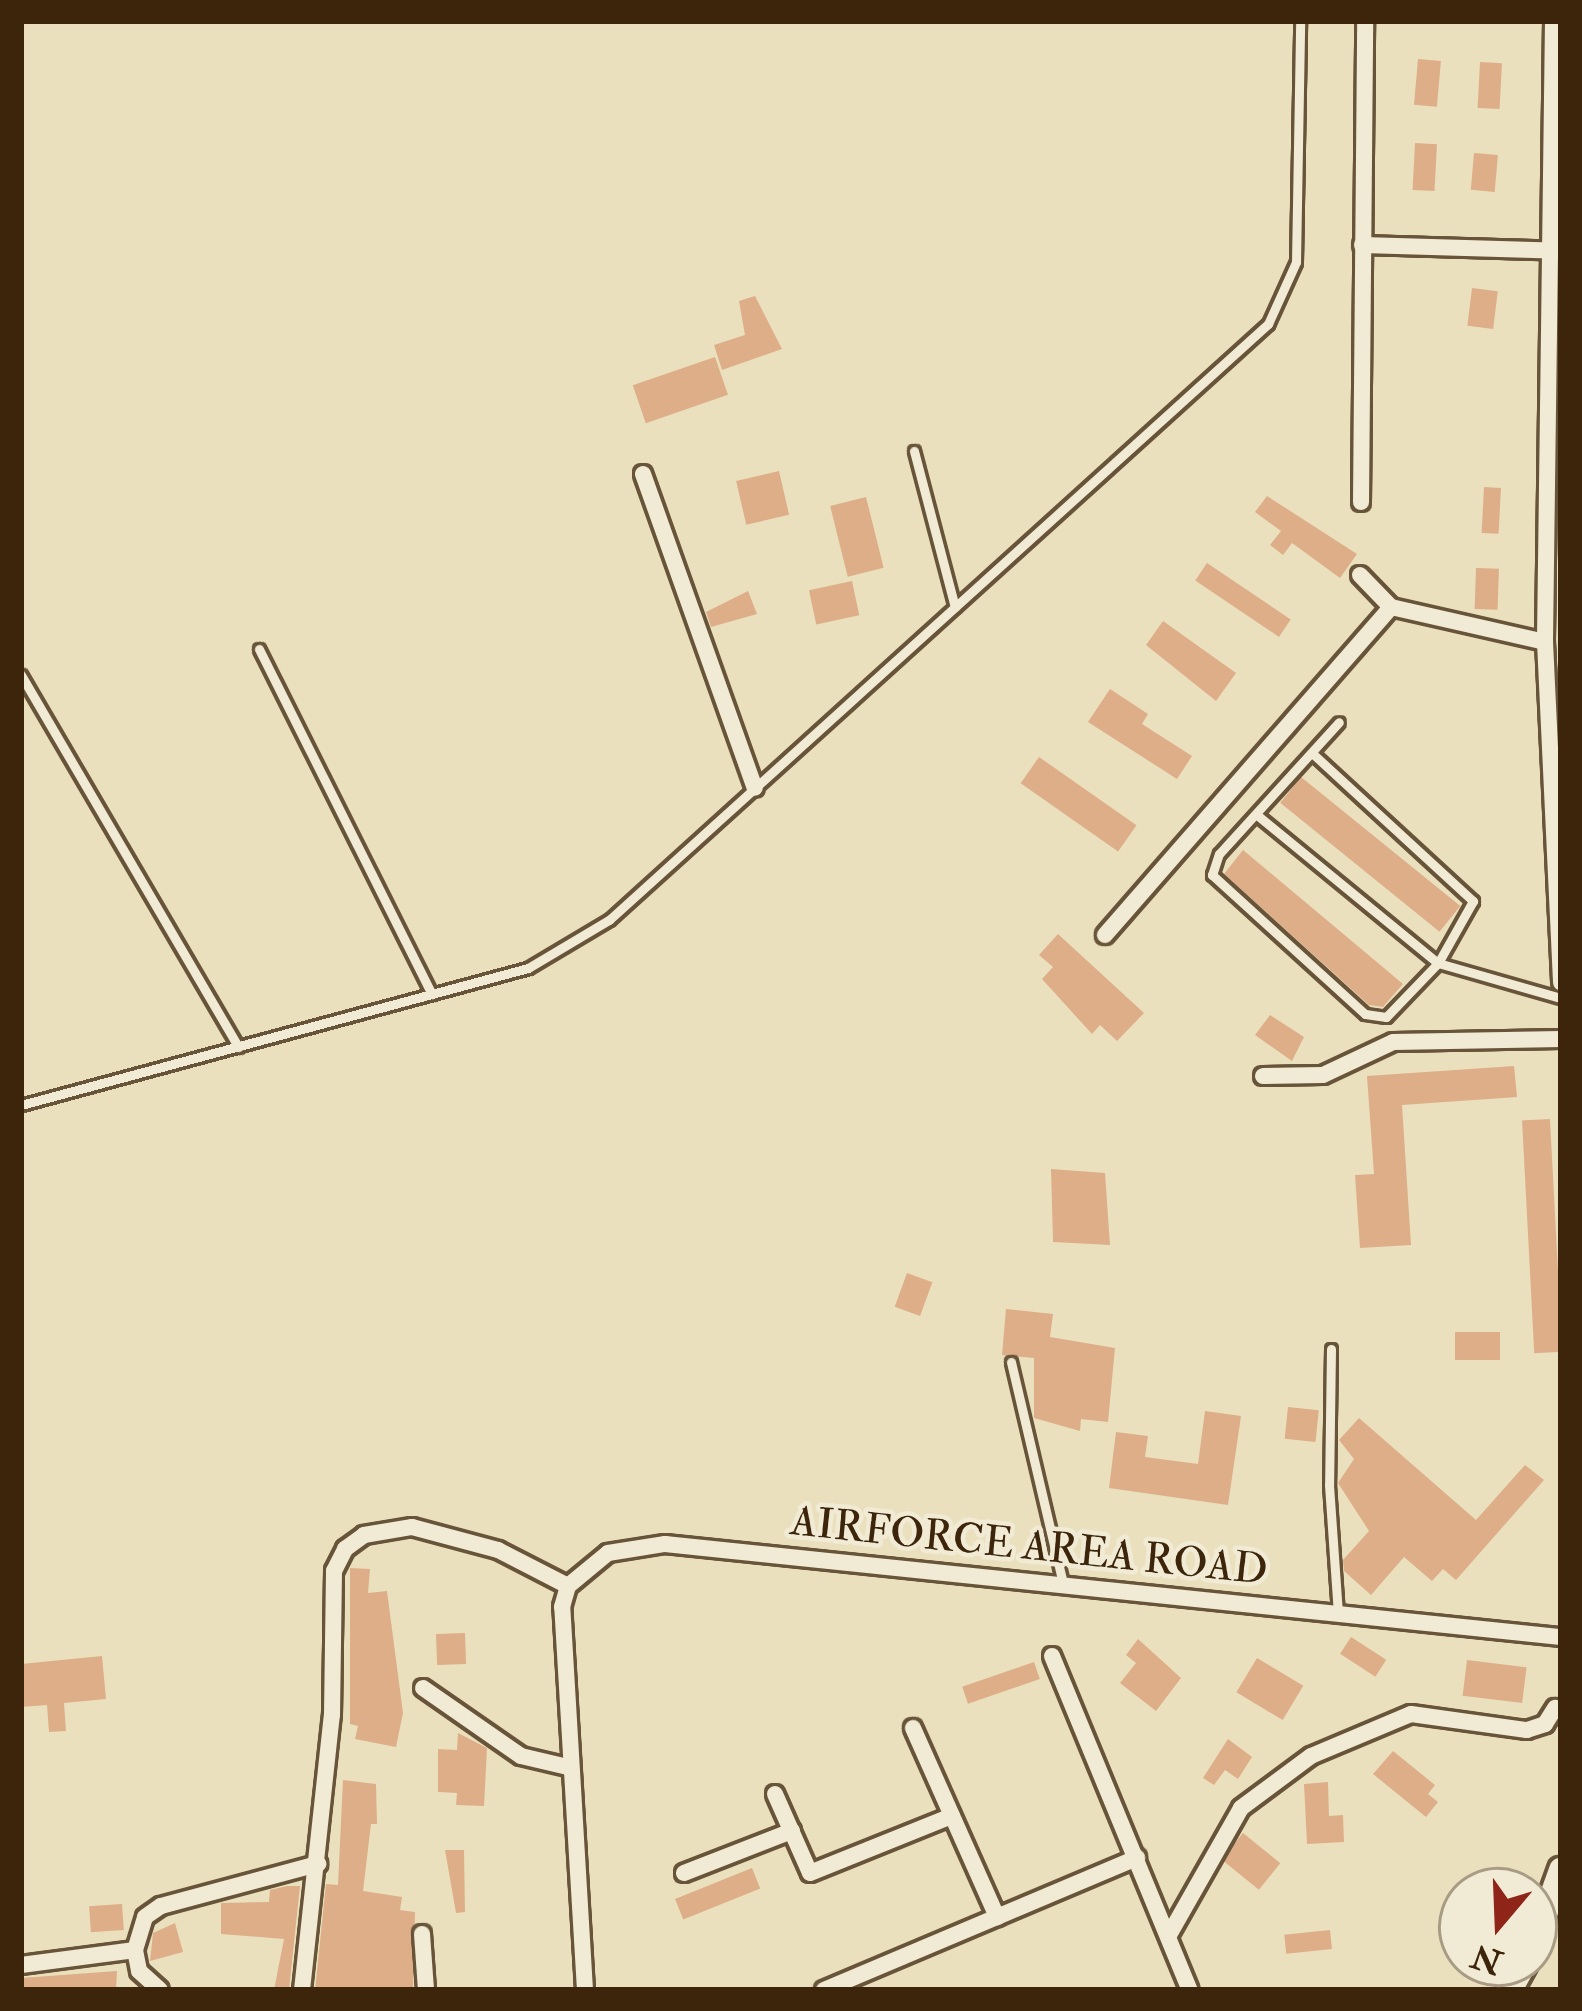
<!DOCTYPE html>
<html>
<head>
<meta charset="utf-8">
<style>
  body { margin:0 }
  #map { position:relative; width:1582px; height:2011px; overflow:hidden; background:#eae0be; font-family:"IM FELL Double Pica",serif }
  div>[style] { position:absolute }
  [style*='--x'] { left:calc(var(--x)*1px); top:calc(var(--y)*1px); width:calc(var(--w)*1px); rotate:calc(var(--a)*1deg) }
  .building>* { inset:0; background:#deae88; transform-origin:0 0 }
  .roads { filter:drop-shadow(3px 0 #685438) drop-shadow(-3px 0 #685438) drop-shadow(0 3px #685438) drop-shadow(0 -3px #685438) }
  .lane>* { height:9px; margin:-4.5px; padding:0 4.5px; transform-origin:4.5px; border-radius:4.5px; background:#f1ebd5 }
  .street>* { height:16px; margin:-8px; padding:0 8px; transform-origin:8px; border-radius:8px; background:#f1ebd5 }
  .secondary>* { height:24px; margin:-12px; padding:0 12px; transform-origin:12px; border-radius:12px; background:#f1ebd5 }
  span { translate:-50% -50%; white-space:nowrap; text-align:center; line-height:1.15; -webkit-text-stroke:9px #f1ebd5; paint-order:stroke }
  .street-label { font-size:42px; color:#3c250b }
  .frame { position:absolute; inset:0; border:24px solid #3c250b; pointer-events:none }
  .north { position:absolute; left:1438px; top:1867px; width:120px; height:120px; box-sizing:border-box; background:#f1ebd5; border:3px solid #a99c84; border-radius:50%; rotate:199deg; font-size:33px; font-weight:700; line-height:48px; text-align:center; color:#3c250b }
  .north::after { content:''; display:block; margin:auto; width:42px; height:54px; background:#8f2418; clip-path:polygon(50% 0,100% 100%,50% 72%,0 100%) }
</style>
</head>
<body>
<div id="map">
  <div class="building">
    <div style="left:1418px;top:59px;width:23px;height:46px;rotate:5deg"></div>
    <div style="left:1480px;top:62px;width:22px;height:46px;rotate:3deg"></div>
    <div style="left:1415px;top:143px;width:22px;height:47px;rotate:3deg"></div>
    <div style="left:1474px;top:153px;width:24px;height:37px;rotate:5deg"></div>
    <div style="left:1472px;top:288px;width:26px;height:38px;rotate:7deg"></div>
    <div style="clip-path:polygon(755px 296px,782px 349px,722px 370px,714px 345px,745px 335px,739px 301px)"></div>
    <div style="left:715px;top:357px;width:40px;height:87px;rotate:71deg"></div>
    <div style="left:779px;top:471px;width:45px;height:44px;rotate:77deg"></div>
    <div style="left:1484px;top:487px;width:17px;height:46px;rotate:3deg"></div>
    <div style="clip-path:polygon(1267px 496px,1357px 554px,1340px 578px,1292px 543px,1283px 555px,1270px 545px,1281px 531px,1255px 512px)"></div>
    <div style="left:866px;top:497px;width:73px;height:37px;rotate:76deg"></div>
    <div style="left:1207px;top:563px;width:101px;height:21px;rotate:34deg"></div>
    <div style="left:1476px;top:568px;width:23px;height:41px;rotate:2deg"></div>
    <div style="left:852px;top:581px;width:35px;height:44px;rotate:78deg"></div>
    <div style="clip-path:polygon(748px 591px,757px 614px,711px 627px,706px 612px)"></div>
    <div style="clip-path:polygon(1163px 621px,1236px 673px,1216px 701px,1146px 645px)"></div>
    <div style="clip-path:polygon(1110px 689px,1148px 714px,1142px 724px,1192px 756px,1177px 779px,1088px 722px)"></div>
    <div style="left:1039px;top:757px;width:119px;height:32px;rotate:35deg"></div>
    <div style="left:1301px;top:777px;width:205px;height:33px;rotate:39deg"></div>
    <div style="clip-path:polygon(1243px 850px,1403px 984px,1383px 1007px,1369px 1005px,1224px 874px)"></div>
    <div style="clip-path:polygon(1058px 934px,1144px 1013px,1117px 1041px,1100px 1025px,1092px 1034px,1042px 979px,1053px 967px,1039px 955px)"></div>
    <div style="clip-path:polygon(1270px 1015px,1304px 1037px,1292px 1061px,1255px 1035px)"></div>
    <div style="clip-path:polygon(1514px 1066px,1517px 1097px,1402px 1105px,1411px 1245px,1360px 1248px,1355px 1175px,1374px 1174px,1367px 1076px)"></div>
    <div style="left:1550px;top:1119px;width:233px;height:28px;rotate:87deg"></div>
    <div style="clip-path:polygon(1051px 1169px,1105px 1173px,1110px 1245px,1053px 1242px)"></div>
    <div style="left:907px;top:1273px;width:27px;height:36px;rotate:20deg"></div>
    <div style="clip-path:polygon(1006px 1309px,1053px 1314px,1050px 1337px,1115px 1348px,1108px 1422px,1081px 1419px,1080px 1431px,1034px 1418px,1034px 1358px,1002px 1355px)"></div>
    <div style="left:1455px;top:1332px;width:45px;height:28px"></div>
    <div style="left:1288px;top:1407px;width:31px;height:32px;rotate:6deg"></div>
    <div style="clip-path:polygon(1205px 1411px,1241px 1416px,1228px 1505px,1109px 1488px,1116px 1432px,1148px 1436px,1145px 1457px,1198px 1464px)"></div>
    <div style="clip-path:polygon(1359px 1418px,1476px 1520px,1525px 1465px,1544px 1480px,1456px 1580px,1443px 1569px,1432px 1581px,1404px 1557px,1371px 1595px,1344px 1571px,1343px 1560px,1369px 1531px,1338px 1483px,1354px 1459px,1339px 1440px)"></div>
    <div style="clip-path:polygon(350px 1568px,370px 1569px,368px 1593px,387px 1591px,403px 1713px,396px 1747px,355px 1739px,358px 1726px,350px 1724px)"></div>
    <div style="left:465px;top:1633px;width:31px;height:29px;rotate:88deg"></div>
    <div style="left:1351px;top:1637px;width:42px;height:20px;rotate:33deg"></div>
    <div style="clip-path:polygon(1138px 1639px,1181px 1678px,1156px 1711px,1120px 1683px,1136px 1663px,1126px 1655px)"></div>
    <div style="clip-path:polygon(102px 1656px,106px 1699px,64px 1703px,66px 1731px,49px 1732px,47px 1705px,21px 1707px,21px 1664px)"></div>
    <div style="left:1257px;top:1658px;width:54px;height:40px;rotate:31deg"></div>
    <div style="left:1467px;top:1660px;width:60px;height:36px;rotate:7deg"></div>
    <div style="left:1034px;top:1662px;width:18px;height:76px;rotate:71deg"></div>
    <div style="clip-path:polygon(458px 1733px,487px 1748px,484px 1806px,456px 1805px,457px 1793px,438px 1792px,438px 1749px,457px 1750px)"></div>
    <div style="clip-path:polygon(1228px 1739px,1252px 1757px,1238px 1779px,1225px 1770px,1214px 1785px,1203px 1778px)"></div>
    <div style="clip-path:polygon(1393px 1751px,1435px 1785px,1428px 1794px,1438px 1802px,1426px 1817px,1373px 1774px)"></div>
    <div style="clip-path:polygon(343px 1780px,376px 1784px,377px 1824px,371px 1824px,363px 1891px,402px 1897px,400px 1910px,415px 1912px,413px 1990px,315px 1990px,326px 1884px,338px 1885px)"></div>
    <div style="clip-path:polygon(1328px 1782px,1329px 1816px,1343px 1815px,1344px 1842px,1307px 1844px,1304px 1784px)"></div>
    <div style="left:1243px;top:1833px;width:48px;height:34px;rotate:39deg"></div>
    <div style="clip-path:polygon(445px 1850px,464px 1850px,465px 1912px,456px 1913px)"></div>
    <div style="left:752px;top:1868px;width:22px;height:83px;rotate:68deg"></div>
    <div style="clip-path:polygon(287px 1886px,300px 1886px,289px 1990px,274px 1990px,284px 1939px,221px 1934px,221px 1903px,269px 1902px,270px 1890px)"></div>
    <div style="left:122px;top:1904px;width:26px;height:33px;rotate:86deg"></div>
    <div style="clip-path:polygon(175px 1923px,183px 1952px,150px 1961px,153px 1933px)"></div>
    <div style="left:1330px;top:1930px;width:19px;height:46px;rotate:84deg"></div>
    <div style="clip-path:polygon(117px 1971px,116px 1990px,21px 1990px,21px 1978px)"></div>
  </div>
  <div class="roads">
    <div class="lane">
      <div style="--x:914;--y:451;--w:161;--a:75.3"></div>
      <div style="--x:259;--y:649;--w:386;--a:63.4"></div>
      <div style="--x:21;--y:675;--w:431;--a:59.7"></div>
      <div style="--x:1312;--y:753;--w:219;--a:42.6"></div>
      <div style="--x:1473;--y:901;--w:71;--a:119.4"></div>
      <div style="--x:1438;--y:963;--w:75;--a:133.9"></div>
      <div style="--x:1386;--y:1017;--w:21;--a:-172"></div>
      <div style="--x:1365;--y:1014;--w:207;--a:-137.7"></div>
      <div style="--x:1212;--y:875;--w:22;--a:-72"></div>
      <div style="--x:1219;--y:854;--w:178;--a:-47.7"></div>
      <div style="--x:1257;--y:815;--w:234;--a:39.3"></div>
      <div style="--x:1438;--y:963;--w:128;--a:15.9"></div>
      <div style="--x:21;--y:1105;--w:525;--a:-15.12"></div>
      <div style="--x:528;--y:968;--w:94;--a:-30.7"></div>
      <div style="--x:609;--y:920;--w:889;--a:-42.13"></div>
      <div style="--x:1268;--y:324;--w:68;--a:-65.7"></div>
      <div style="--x:1296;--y:262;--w:241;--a:-89"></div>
      <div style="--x:1331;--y:1349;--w:136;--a:90.8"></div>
      <div style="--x:1329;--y:1485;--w:128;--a:86"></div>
      <div style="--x:1011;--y:1362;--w:227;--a:76.8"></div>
    </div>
    <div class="street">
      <div style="--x:1553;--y:21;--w:621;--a:90.74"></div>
      <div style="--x:1545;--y:642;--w:341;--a:87.3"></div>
      <div style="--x:1362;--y:245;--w:198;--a:1.7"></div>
      <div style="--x:643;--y:474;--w:333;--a:70.4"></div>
      <div style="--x:1361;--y:502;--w:481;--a:-89.5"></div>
      <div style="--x:1360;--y:575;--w:45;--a:45.9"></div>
      <div style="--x:1391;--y:607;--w:158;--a:12.8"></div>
      <div style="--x:1105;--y:935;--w:435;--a:-48.9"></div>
      <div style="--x:1263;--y:1076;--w:60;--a:-1"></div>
      <div style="--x:1323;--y:1075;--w:77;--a:-25.2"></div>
      <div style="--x:1393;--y:1042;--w:168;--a:-1"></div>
      <div style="--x:1052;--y:1656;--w:361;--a:67.6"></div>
      <div style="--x:423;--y:1688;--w:119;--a:34.8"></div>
      <div style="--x:521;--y:1756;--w:48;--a:13.2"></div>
      <div style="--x:913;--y:1728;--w:207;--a:66"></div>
      <div style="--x:775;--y:1794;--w:86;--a:66.1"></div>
      <div style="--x:810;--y:1873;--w:153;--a:-21.9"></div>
      <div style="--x:684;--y:1873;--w:116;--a:-21.3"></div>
      <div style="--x:422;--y:1934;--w:56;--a:85.9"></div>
      <div style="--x:1169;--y:1935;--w:146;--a:-60.4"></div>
      <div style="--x:1241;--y:1808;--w:87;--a:-36.6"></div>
      <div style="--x:1311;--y:1756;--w:108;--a:-22.8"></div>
      <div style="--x:1411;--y:1714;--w:117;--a:7.9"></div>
      <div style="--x:1527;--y:1730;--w:19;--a:-18"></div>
      <div style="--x:1545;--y:1724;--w:19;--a:-58"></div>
      <div style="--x:135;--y:1950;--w:34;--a:-73"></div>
      <div style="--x:145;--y:1917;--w:19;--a:-35"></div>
      <div style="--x:161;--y:1906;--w:163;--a:-15"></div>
      <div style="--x:21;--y:1965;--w:115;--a:-7.5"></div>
      <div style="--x:135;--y:1950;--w:21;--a:79"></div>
      <div style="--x:139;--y:1971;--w:28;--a:42"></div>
      <div style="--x:302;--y:1990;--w:277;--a:-83.8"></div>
      <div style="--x:332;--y:1715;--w:144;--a:-89.2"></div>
      <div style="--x:334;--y:1571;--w:25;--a:-63"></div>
      <div style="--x:345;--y:1549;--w:24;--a:-36"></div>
      <div style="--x:364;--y:1535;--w:49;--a:-9.5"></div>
      <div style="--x:412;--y:1527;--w:89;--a:15"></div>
      <div style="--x:498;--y:1550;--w:79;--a:27.2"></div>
      <div style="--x:585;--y:1990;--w:384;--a:-93.4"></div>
      <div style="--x:562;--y:1607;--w:22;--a:-74"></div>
      <div style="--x:568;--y:1586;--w:52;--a:-39.5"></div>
      <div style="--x:608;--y:1553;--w:58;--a:-9"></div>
      <div style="--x:665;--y:1544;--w:901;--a:5.93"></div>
      <div style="--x:824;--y:1990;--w:340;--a:-22.9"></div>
    </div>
    <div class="secondary">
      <div style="--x:1534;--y:1945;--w:80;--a:-70.2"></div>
      <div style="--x:1510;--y:1990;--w:31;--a:-61"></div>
    </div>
  </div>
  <div class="street-label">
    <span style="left:1029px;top:1546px;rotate:6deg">AIRFORCE AREA ROAD</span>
  </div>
  <div class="frame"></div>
  <div class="north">N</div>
</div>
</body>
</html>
